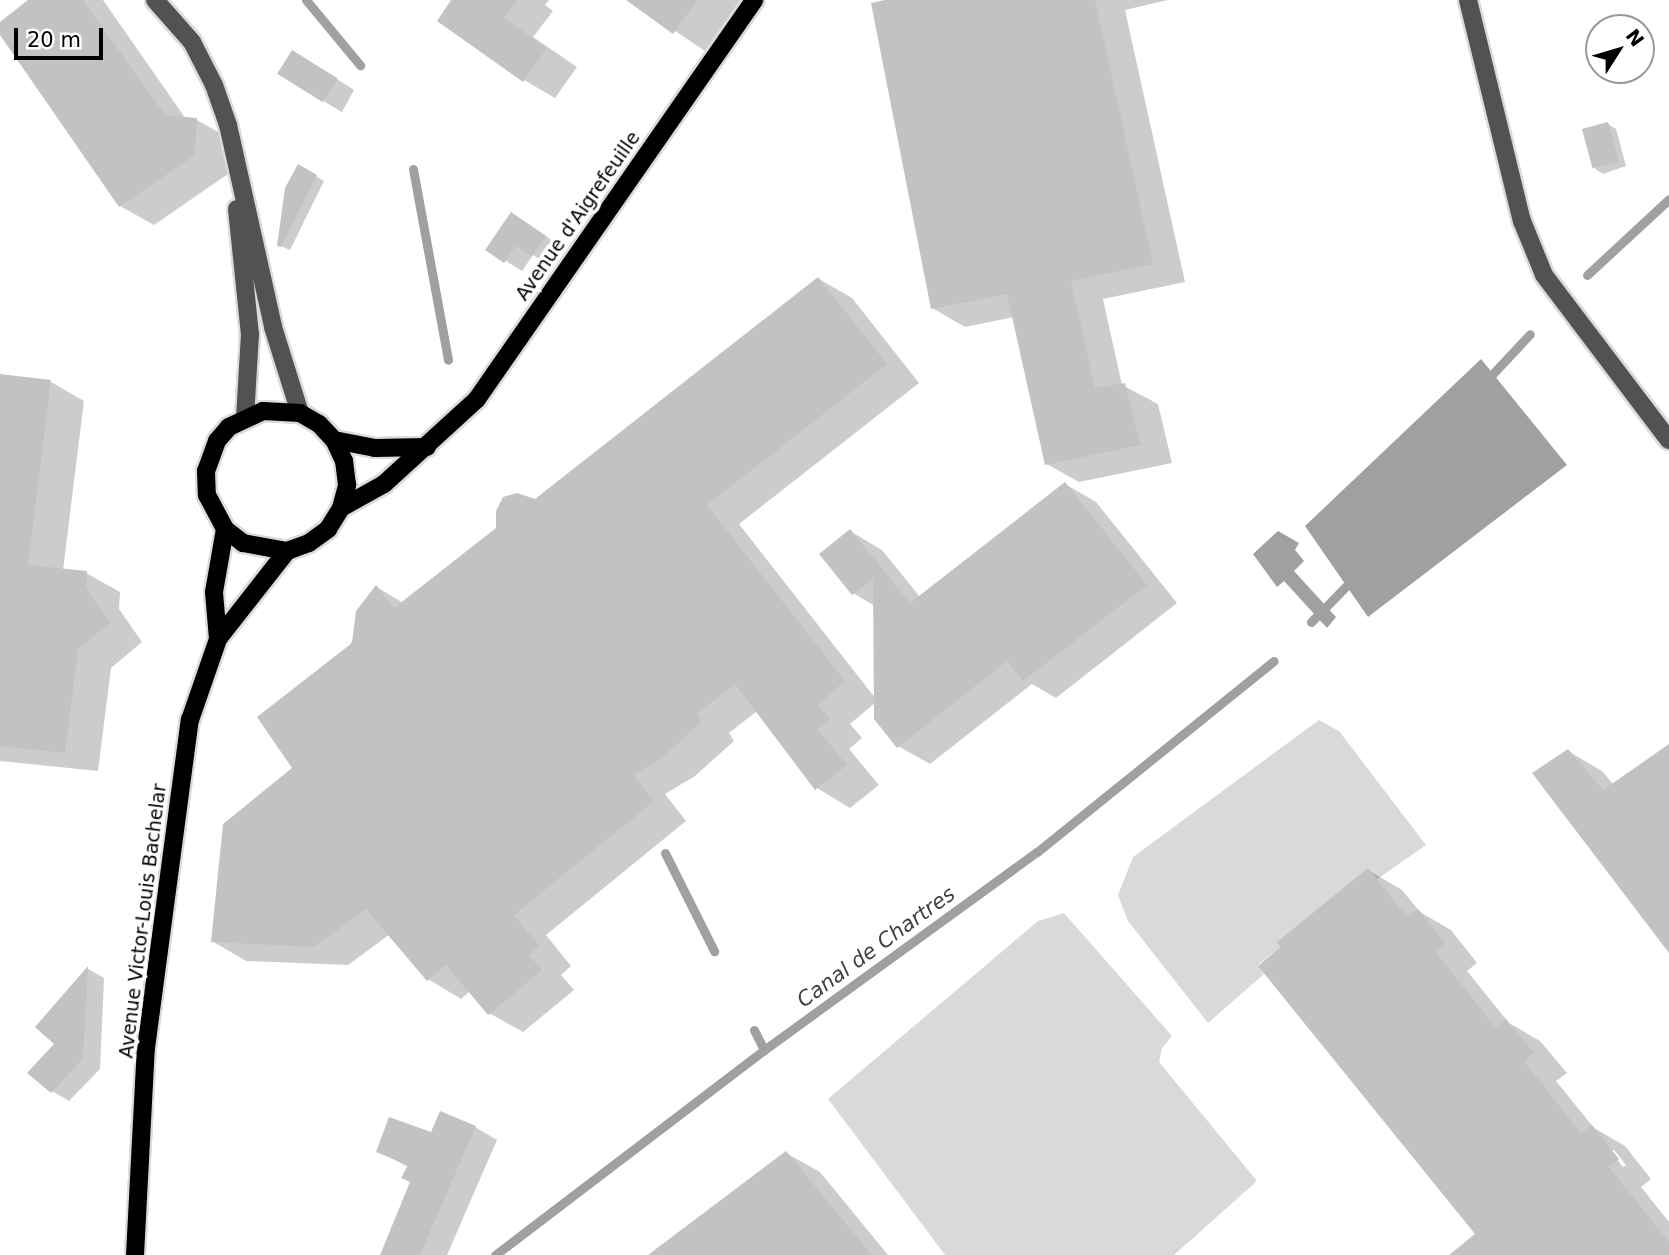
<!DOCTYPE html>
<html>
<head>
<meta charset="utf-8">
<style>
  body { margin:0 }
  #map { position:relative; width:1669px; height:1255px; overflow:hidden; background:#fff; font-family:"DejaVu Sans",sans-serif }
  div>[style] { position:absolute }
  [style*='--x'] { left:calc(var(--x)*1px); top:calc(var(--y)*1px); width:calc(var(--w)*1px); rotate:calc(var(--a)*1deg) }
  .green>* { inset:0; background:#d9d9d9 }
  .water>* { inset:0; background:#a0a0a0 }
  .shadow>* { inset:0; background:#0003 }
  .stream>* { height:9px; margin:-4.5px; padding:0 4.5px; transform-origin:4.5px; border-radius:4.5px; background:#a0a0a0 }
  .building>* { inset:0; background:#c2c2c2; transform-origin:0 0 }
  .roads { filter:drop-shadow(2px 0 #dbdbdb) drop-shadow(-2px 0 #dbdbdb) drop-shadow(0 2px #dbdbdb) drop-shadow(0 -2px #dbdbdb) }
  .minor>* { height:18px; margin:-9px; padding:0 9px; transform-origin:9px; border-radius:9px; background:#525252 }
  .major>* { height:18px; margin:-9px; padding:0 9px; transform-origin:9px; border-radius:9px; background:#000 }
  span { translate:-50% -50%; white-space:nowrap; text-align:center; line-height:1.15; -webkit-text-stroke:7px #fff; paint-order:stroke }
  .street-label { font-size:19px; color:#000 }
  .water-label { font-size:21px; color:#414141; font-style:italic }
  .north { position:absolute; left:1585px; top:14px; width:70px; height:70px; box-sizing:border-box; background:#fff; border:2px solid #999; border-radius:50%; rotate:53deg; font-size:19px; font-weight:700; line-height:28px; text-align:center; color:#000 }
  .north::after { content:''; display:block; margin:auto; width:24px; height:32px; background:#000; clip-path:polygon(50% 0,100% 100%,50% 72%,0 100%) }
  .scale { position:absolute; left:14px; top:28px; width:89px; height:32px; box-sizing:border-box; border:4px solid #000; border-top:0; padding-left:9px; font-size:21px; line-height:24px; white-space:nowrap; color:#000; -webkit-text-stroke:5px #fff; paint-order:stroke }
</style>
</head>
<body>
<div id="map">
  <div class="green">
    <div style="clip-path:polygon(1319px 720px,1339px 731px,1426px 845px,1280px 947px,1258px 965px,1264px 974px,1208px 1023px,1128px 921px,1118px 895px,1133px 857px)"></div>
    <div style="clip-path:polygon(1064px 913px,1172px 1036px,1162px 1048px,1159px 1062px,1257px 1181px,1174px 1255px,945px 1255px,828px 1099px,1038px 921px)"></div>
  </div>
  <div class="water">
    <div style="clip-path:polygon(1481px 359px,1567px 465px,1368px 617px,1305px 526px)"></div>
    <div style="clip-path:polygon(1278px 531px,1299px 543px,1295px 550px,1304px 561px,1294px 571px,1336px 617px,1327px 628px,1284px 581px,1277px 587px,1253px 554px)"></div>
  </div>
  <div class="shadow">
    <div style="clip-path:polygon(31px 0,103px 0,186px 119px,197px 120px,230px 139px,228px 174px,154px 225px,120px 206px,0 32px,0 24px)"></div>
    <div style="clip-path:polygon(454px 0,549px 0,545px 5px,553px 11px,533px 37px,577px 67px,555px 98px,524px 80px)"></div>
    <div style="clip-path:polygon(629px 0,740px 0,705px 51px)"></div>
    <div style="clip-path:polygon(892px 0,1168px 0,1125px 10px,1185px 282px,1103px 299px,1122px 385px,1158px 404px,1172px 463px,1079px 482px,1047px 464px,1014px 317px,965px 327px,932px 308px)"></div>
    <div style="clip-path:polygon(310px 62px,354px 90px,342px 112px,325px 102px)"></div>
    <div style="clip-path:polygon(1608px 124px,1616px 129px,1626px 166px,1603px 174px,1595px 169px)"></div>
    <div style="clip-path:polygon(298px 166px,324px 181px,290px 250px,279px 245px)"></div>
    <div style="clip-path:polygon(528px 224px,562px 247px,550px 265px,533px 255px,522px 271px,488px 250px)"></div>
    <div style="clip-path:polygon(819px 279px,852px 298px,919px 383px,739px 524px,876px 699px,875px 606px,853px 593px,850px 531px,882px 550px,920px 597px,1065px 484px,1096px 502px,1177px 603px,1056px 698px,1032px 684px,930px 764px,898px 746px,876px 702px,850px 724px,862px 738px,849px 749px,879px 785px,850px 808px,817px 788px,757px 711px,729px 733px,734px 741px,695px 776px,665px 794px,686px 821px,546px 935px,571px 966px,561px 975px,574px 990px,523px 1032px,489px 1013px,470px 991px,461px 999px,428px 979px,390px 934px,348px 965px,246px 961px,212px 941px,377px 587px,403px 603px)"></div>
    <div style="clip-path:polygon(0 376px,51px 382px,84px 401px,63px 570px,86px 573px,120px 592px,119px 609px,142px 642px,111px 668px,98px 771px,0 761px)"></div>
    <div style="clip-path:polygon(1568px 751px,1602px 771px,1614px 785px,1669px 755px,1669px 950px)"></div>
    <div style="clip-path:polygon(evenodd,1368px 870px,1402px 890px,1420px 912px,1451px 930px,1477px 963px,1467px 971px,1509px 1023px,1540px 1041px,1567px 1073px,1556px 1081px,1594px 1128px,1625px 1146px,1651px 1179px,1641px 1187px,1669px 1222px,1669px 1255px,1477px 1255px,1477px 1235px,1368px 870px,1609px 1150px,1614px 1150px,1626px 1165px,1623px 1167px,1609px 1150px)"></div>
    <div style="clip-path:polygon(88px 969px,104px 978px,100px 1069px,69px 1101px,52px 1091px,57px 1044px,38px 1027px)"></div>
    <div style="clip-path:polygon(475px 1127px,497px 1140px,447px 1255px,387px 1255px,412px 1181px,408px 1167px,378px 1151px,432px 1134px)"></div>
    <div style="clip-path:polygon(786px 1153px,820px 1172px,888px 1255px,651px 1255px)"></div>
  </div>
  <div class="stream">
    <div style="--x:306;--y:0;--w:85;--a:50.3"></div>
    <div style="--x:413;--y:169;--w:194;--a:79.6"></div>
    <div style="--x:1587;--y:275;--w:112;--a:-42.8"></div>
    <div style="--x:1486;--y:381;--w:64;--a:-46.9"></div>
    <div style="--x:1311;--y:622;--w:59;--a:-45.7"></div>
    <div style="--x:665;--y:853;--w:110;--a:63.4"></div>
    <div style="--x:754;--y:1030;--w:22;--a:63"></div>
    <div style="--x:495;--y:1255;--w:338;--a:-37.3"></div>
    <div style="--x:764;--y:1050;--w:337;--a:-36"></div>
    <div style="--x:1037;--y:852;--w:304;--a:-38.9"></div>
  </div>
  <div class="building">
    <div style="clip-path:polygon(28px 0,83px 0,165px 115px,197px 118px,195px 155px,119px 207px,0 35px,0 22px)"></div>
    <div style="clip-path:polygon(451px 0,517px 0,504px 18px,547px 48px,523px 82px,437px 21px)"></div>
    <div style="clip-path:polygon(626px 0,697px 0,673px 34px)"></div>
    <div style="clip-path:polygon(885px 0,1095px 0,1153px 264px,1071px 281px,1095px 388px,1125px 383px,1140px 445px,1045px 465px,1007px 294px,931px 309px,871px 3px)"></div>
    <div style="left:292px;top:50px;width:54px;height:28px;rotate:32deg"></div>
    <div style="left:1608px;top:122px;width:41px;height:27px;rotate:75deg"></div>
    <div style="clip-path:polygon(298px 164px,317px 175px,281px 247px,277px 246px,285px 188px)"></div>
    <div style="clip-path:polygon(511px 212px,546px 236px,532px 256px,516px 246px,504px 263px,485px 250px)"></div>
    <div style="clip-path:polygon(818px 277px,887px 364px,707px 505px,845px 681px,818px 705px,830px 719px,817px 729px,847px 765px,815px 790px,735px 684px,697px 714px,702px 721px,662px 758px,633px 775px,654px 801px,514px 915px,539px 946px,529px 955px,542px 970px,488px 1015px,446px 965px,427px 981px,366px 909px,314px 947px,211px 942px,223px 824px,292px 768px,257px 717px,352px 643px,356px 611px,376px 585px,394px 608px,496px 528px,496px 511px,503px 497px,517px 493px,535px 499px)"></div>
    <div style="clip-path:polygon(0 374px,51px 380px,28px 565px,87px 571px,86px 588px,110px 622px,78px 649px,65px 753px,0 746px)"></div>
    <div style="clip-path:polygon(1065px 482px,1147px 585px,1023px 681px,1007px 661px,897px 748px,874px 719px,873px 579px,852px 595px,819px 554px,850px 529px,910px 603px)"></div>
    <div style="clip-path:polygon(1669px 744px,1669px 953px,1532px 773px,1568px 749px,1603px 790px)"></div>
    <div style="clip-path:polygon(1368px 868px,1407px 917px,1418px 909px,1445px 943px,1435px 951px,1496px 1028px,1506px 1019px,1534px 1053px,1524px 1061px,1581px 1133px,1592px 1125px,1619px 1159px,1609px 1167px,1669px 1242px,1669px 1255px,1449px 1255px,1475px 1234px,1258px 966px,1280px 947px,1277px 942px)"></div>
    <div style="clip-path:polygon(88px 966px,83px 1059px,51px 1093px,27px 1073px,54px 1044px,35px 1027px)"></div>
    <div style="clip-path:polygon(440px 1111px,476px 1126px,420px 1255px,380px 1255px,410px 1182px,401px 1178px,408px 1165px,376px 1152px,389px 1117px,431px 1132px)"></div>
    <div style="clip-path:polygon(786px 1151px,872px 1255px,648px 1255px)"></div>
  </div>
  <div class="roads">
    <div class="minor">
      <div style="--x:155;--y:0;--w:56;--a:48.6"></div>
      <div style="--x:192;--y:42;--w:48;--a:62.9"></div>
      <div style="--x:214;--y:85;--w:42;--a:70.7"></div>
      <div style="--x:228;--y:125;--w:207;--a:77.4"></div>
      <div style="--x:273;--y:327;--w:90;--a:72.6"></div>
      <div style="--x:1468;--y:0;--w:228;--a:76.3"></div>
      <div style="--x:1522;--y:221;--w:58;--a:67.8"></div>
      <div style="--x:1544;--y:275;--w:207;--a:52.9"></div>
      <div style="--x:237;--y:209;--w:126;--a:84.1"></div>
      <div style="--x:250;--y:334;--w:83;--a:93.4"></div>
    </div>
    <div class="major">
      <div style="--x:334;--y:440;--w:42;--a:11"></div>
      <div style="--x:375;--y:448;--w:52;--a:-1.1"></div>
      <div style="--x:341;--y:508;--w:49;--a:-29.2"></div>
      <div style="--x:384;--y:484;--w:126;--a:-42.4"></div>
      <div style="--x:477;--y:399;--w:486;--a:-55.2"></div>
      <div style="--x:218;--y:639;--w:47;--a:-94.9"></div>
      <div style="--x:214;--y:592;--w:64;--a:-80.1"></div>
      <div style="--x:135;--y:1255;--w:207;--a:-87"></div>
      <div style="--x:146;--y:1048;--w:331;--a:-82.4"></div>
      <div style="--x:190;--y:720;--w:86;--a:-70.9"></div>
      <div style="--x:218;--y:639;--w:112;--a:-51.9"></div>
      <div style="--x:287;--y:551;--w:23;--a:-20"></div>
      <div style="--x:309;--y:543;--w:24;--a:-36"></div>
      <div style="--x:328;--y:529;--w:25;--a:-58"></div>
      <div style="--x:341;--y:508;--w:24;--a:-75"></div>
      <div style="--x:347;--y:485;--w:24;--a:-97"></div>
      <div style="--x:344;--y:461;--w:23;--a:-115"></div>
      <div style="--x:334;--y:440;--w:22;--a:-133"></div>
      <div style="--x:319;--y:424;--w:22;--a:-150"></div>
      <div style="--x:300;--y:413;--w:37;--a:-177"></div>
      <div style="--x:263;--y:411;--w:38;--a:155"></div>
      <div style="--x:229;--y:427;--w:18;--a:131"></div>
      <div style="--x:217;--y:441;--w:32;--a:110"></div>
      <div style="--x:206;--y:471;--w:24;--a:88"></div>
      <div style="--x:207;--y:495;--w:38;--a:62"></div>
      <div style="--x:225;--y:529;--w:23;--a:38"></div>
      <div style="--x:243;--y:543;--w:45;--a:10.3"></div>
    </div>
  </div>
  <div class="street-label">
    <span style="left:578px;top:216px;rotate:-55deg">Avenue d'Aigrefeuille</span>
    <span style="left:143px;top:921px;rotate:-83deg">Avenue Victor-Louis Bachelar</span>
  </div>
  <div class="water-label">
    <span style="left:876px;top:947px;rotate:-36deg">Canal de Chartres</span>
  </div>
  <div class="north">N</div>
  <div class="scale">20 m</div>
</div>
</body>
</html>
